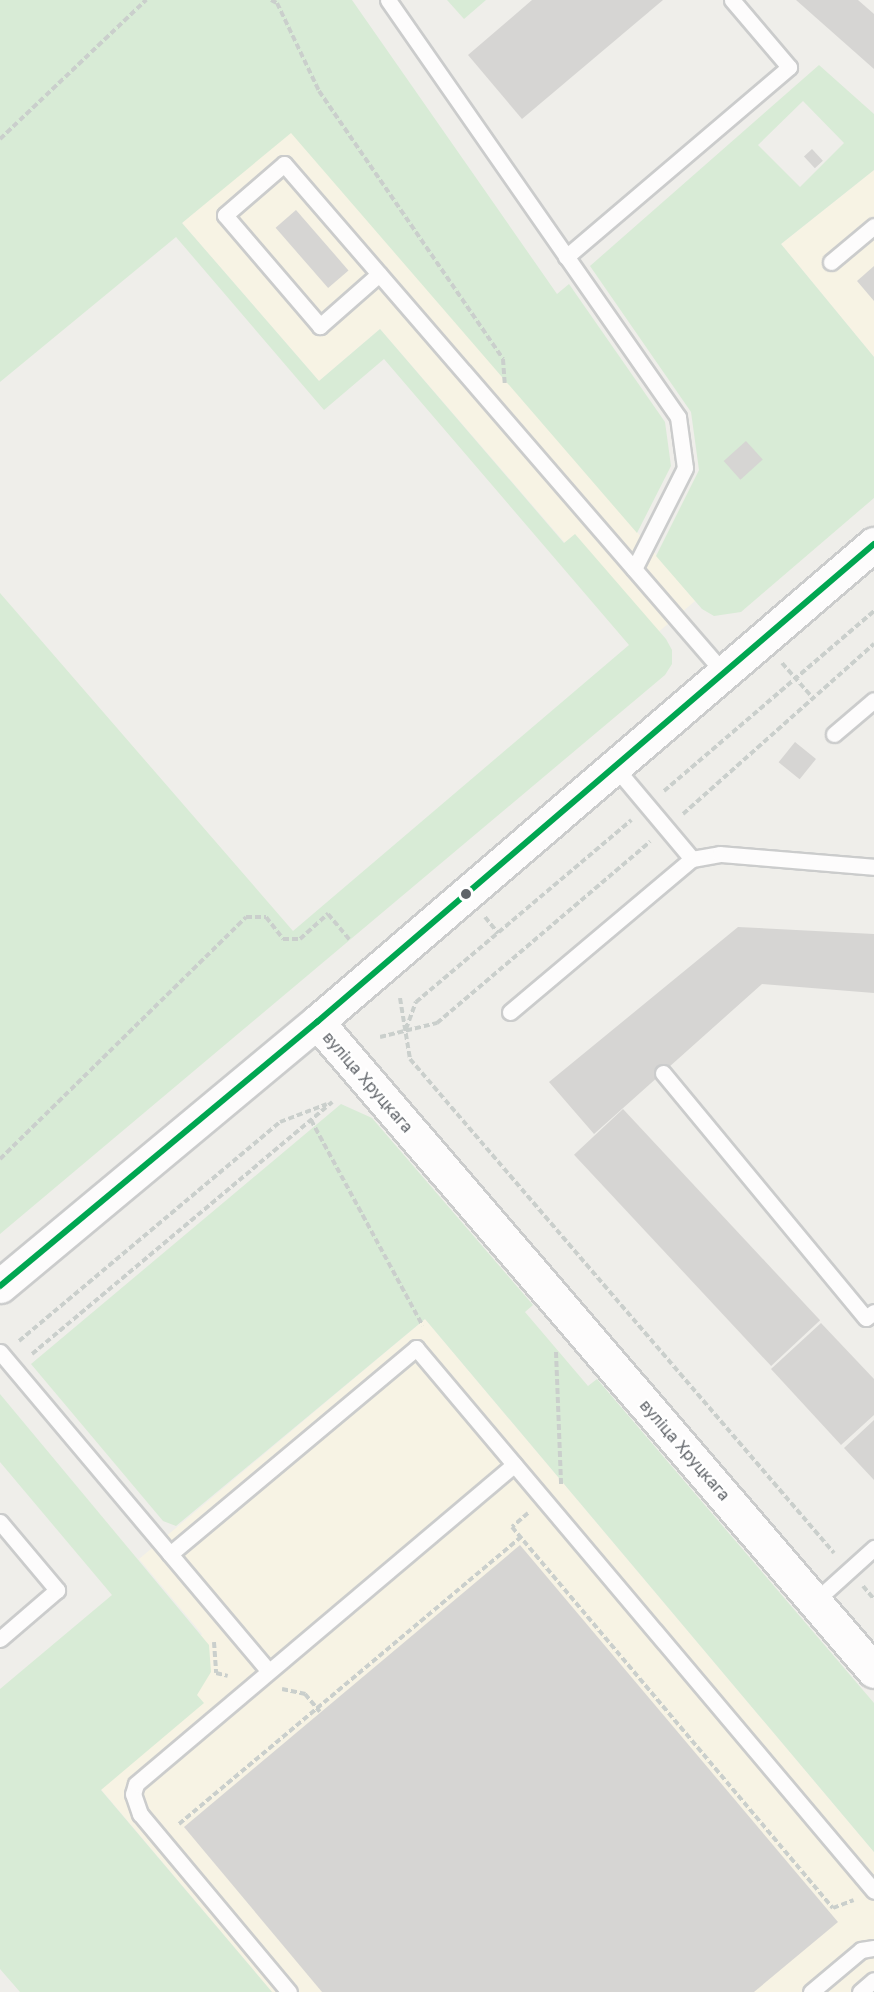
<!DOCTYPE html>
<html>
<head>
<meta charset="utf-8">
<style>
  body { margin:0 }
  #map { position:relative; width:874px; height:1992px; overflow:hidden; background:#efeeea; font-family:"Golos Text",sans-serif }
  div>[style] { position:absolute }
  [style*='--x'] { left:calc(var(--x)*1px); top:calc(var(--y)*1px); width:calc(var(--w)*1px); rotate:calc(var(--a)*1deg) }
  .commercial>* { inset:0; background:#f7f3e4 }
  .green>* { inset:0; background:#d8ebd6 }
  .building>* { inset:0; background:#d6d5d3; transform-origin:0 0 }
  .path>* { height:4px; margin-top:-2px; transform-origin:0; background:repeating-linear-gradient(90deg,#cacfcc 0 6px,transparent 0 9px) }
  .roads { filter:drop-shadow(2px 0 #cbcccc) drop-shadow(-2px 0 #cbcccc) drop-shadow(0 2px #cbcccc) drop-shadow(0 -2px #cbcccc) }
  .lane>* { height:15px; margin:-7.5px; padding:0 7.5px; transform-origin:7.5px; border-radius:7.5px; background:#fdfcfc }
  .secondary>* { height:33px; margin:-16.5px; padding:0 16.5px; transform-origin:16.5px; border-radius:16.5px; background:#fdfcfc }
  .bus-1>* { height:6px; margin:-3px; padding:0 3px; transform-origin:3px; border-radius:3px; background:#00a651 }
  .dots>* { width:16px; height:16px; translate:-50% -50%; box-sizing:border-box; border:3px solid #fff; border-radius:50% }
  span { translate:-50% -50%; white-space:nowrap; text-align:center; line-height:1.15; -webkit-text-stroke:4.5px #fff; paint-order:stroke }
  .street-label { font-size:16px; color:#5f6368 }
</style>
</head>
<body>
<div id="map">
  <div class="commercial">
    <div style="clip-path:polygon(296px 125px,695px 601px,649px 640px,380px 329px,319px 381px,182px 223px)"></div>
    <div style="clip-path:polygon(874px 170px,874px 357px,781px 244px)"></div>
    <div style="clip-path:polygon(425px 1319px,874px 1852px,874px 1992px,272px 1992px,94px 1781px,202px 1634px,139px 1559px)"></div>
  </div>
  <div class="green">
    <div style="clip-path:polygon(0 0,352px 0,557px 294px,569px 284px,665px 422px,671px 466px,637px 533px,291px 133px,182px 223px,319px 381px,380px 329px,564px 543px,575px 534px,666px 639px,672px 650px,672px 664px,665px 675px,0 1234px,0 593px,293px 931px,629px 645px,384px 359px,324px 410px,176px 237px,0 382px)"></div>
    <div style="clip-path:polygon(447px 0,486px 0,464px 19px)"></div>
    <div style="clip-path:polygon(evenodd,819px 65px,874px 114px,874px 170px,781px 244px,874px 357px,874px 498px,741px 612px,714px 616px,702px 609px,656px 556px,699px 470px,691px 412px,590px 266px,819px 65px,803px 101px,844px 143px,800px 187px,758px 145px,803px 101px)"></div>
    <div style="clip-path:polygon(341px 1104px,372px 1118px,533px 1305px,525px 1312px,588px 1386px,597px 1379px,874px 1703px,874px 1852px,425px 1319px,176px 1526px,163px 1521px,31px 1364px)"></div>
    <div style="clip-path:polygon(0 1394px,209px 1645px,211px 1672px,197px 1695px,204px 1703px,101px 1790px,272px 1992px,20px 1992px,0 1969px,0 1689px,112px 1595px,0 1462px)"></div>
  </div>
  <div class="building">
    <div style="clip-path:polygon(532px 0,663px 0,522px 119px,468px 55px)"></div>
    <div style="clip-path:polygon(796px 0,858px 0,874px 14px,874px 69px)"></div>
    <div style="left:812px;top:149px;width:16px;height:11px;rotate:47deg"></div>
    <div style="left:296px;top:210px;width:80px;height:27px;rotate:49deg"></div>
    <div style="clip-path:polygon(874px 266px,874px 301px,857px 281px)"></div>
    <div style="left:746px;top:441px;width:25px;height:30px;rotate:48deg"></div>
    <div style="left:795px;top:742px;width:27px;height:26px;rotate:39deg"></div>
    <div style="clip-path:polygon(738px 927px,874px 934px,874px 993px,762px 984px,594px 1134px,549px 1082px)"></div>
    <div style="left:623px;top:1109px;width:289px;height:67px;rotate:47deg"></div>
    <div style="clip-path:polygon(821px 1323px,874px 1379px,874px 1415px,841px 1445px,771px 1369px)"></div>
    <div style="clip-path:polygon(874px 1420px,874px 1480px,844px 1448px)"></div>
    <div style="clip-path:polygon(520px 1545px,838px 1922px,754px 1992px,322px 1992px,184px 1827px)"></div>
  </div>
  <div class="path">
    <div style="--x:271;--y:0;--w:7;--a:27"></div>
    <div style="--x:277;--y:3;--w:98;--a:64.5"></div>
    <div style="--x:319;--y:91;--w:325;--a:55.5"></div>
    <div style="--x:503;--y:359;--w:26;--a:86"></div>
    <div style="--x:0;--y:139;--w:202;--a:-43.6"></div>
    <div style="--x:782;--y:663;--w:47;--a:48.5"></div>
    <div style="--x:664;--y:791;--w:277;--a:-40.6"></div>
    <div style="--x:683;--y:814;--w:256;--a:-41.7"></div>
    <div style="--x:485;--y:917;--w:21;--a:51"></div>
    <div style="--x:400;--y:998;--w:62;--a:80.7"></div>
    <div style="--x:410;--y:1059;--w:651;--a:49.36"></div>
    <div style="--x:406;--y:1029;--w:29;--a:-70"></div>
    <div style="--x:416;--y:1002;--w:282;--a:-40.2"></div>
    <div style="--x:380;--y:1037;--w:59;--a:-13.8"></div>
    <div style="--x:437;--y:1023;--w:280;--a:-40.4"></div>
    <div style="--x:311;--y:1120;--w:234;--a:61.5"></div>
    <div style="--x:0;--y:1159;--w:345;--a:-44.5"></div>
    <div style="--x:246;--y:917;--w:20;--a:0"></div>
    <div style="--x:266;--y:917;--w:28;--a:52"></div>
    <div style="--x:283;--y:939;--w:17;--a:0"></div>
    <div style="--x:300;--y:939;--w:38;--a:-42"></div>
    <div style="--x:328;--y:914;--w:34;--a:50"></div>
    <div style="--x:19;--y:1341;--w:341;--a:-40"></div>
    <div style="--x:280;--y:1122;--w:50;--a:-21"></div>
    <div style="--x:556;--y:1352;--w:133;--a:87.8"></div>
    <div style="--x:32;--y:1354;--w:392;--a:-40"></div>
    <div style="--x:528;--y:1513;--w:21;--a:139"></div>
    <div style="--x:512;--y:1527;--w:498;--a:49.9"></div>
    <div style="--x:833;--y:1908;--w:22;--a:-21"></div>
    <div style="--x:863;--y:1586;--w:17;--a:50"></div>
    <div style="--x:214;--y:1642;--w:31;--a:86"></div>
    <div style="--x:216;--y:1673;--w:12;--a:14"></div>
    <div style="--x:282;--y:1689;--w:24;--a:12"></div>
    <div style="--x:305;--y:1694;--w:23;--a:50"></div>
    <div style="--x:179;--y:1824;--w:446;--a:-40"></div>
  </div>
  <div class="roads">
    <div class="lane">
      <div style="--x:388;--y:0;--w:508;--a:55.18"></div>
      <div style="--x:678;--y:417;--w:51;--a:82.2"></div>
      <div style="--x:685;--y:468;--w:113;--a:116.8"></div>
      <div style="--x:566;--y:257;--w:293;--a:-40.4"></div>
      <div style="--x:789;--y:67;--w:88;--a:-130.4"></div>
      <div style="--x:831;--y:262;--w:56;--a:-39.9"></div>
      <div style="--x:379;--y:274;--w:79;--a:138.6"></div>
      <div style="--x:320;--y:326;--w:146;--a:-130.6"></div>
      <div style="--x:225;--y:215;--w:78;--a:-40.8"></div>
      <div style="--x:284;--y:164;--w:673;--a:49.16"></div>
      <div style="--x:834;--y:734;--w:52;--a:-40.4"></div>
      <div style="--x:614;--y:766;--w:121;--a:50"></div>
      <div style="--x:510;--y:1012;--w:238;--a:-40.1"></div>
      <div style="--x:692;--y:859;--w:28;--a:-10"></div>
      <div style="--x:720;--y:854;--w:155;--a:4.8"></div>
      <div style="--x:663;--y:1073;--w:318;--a:50.4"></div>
      <div style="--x:866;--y:1318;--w:10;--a:-37"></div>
      <div style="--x:0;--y:1352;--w:416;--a:49.9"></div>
      <div style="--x:0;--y:1522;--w:89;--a:50"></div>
      <div style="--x:57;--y:1590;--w:75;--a:139.3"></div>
      <div style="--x:170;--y:1554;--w:321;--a:-39.9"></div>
      <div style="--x:416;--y:1348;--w:710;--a:49.85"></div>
      <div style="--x:814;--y:1602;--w:81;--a:-42"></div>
      <div style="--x:289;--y:1992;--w:232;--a:-129.9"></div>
      <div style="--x:140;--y:1814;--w:21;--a:-109"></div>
      <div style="--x:133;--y:1794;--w:10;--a:-73"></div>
      <div style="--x:136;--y:1784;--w:495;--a:-40.2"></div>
      <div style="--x:811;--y:1992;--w:65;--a:-40"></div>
      <div style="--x:861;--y:1950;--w:13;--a:-9"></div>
      <div style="--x:860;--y:1992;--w:18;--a:-41"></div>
    </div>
    <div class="secondary">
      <div style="--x:317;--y:1022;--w:855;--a:49.36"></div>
      <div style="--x:0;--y:1286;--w:413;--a:-39.8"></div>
      <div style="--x:317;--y:1022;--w:734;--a:-40.64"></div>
    </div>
  </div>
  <div class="bus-1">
    <div style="--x:0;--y:1286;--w:413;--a:-39.8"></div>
    <div style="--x:317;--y:1022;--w:734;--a:-40.64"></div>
  </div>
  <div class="dots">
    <div style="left:466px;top:894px;background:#5f6368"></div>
  </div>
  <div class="street-label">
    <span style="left:368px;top:1082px;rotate:49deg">вуліца Хруцкага</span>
    <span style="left:685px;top:1450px;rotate:49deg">вуліца Хруцкага</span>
  </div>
</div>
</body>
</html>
